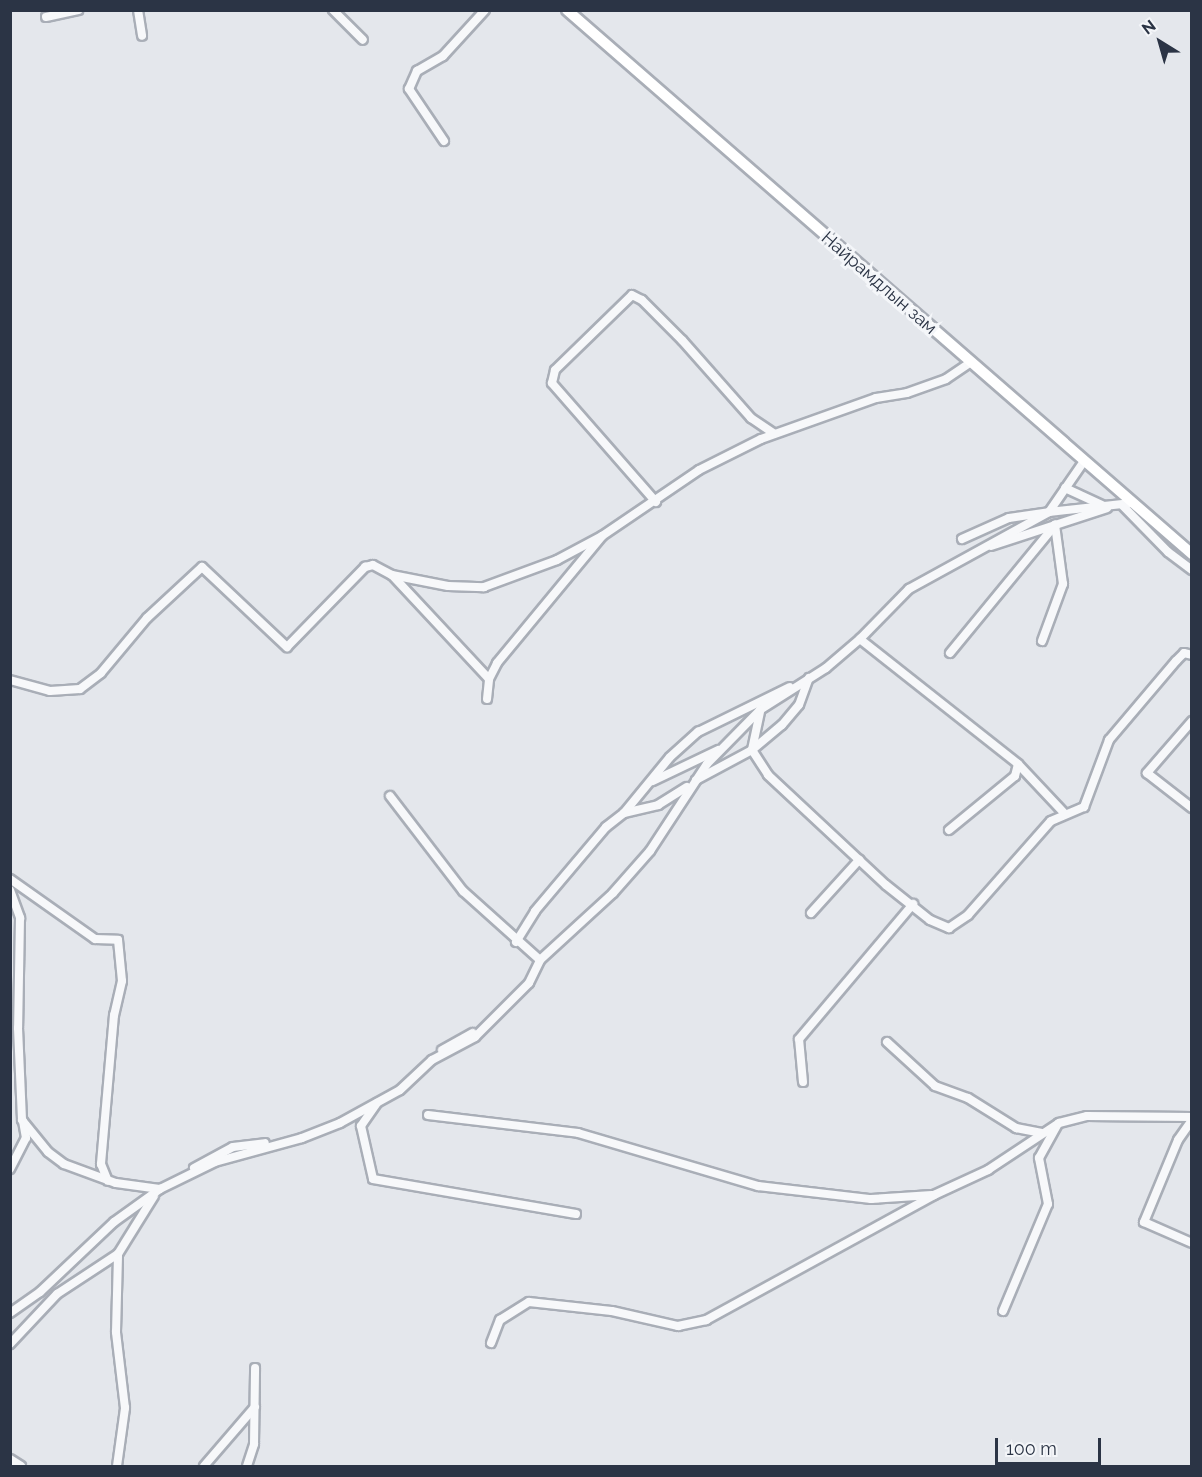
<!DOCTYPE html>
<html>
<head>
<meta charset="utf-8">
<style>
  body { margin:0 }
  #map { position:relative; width:1202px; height:1477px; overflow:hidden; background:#e4e7ec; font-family:Raleway,sans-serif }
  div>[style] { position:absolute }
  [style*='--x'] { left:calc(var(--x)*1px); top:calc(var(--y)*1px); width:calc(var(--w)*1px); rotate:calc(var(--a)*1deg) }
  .roads { filter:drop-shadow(2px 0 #a9aeb7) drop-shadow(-2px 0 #a9aeb7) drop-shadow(0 2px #a9aeb7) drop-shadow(0 -2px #a9aeb7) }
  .street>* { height:8px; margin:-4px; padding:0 4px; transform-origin:4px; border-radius:4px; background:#f7f8fa }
  .secondary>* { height:10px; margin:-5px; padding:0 5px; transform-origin:5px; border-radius:5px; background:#fff }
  span { translate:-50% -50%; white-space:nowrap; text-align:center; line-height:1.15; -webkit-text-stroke:6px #f4f6f9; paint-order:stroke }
  .street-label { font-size:18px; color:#2b3445 }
  .frame { position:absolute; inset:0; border:12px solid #2b3445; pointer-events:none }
  .north { position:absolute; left:1130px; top:12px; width:60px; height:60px; -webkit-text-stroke:4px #f4f6f9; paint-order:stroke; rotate:323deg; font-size:16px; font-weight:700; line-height:24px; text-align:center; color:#2b3445 }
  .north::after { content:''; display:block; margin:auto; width:21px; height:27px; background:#2b3445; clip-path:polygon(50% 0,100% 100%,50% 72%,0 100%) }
  .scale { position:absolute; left:995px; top:1438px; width:106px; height:27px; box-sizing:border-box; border:3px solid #2b3445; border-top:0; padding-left:8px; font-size:18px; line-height:21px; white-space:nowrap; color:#2b3445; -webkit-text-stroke:4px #f4f6f9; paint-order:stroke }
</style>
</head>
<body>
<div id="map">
  <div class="roads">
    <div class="street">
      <div style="--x:138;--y:10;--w:26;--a:81"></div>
      <div style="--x:333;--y:10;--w:42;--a:45"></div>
      <div style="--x:46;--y:17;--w:33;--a:-12"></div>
      <div style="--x:444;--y:141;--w:63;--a:-123.9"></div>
      <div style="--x:409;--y:89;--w:20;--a:-66"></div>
      <div style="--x:417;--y:71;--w:30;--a:-30"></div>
      <div style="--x:443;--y:56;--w:62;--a:-47.6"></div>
      <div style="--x:1065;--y:488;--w:41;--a:24.7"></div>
      <div style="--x:656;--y:502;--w:158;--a:-131.2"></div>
      <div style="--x:552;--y:383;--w:13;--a:-77"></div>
      <div style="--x:555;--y:370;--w:107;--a:-44.2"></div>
      <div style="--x:632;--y:295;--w:11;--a:27"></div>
      <div style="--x:642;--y:300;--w:57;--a:45"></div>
      <div style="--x:682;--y:340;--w:104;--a:48.5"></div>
      <div style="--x:751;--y:418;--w:27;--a:34"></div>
      <div style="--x:1123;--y:506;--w:64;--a:45.6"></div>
      <div style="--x:1168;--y:552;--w:30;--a:37"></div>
      <div style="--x:962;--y:539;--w:51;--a:-24.1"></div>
      <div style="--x:1009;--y:518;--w:40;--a:-8.5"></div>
      <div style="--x:1049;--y:512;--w:62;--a:-55.5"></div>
      <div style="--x:991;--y:546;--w:122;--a:-18.1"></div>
      <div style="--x:392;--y:575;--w:142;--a:47"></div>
      <div style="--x:860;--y:639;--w:201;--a:38.3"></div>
      <div style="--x:1018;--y:764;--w:67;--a:46.8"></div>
      <div style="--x:1042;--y:641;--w:61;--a:-69.8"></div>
      <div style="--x:1063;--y:584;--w:60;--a:-97.7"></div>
      <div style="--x:950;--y:653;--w:166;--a:-50.6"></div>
      <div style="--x:10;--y:680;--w:41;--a:15.4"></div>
      <div style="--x:50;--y:691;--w:30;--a:-4"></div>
      <div style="--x:80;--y:689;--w:26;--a:-37"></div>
      <div style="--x:101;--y:673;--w:72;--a:-50.1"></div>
      <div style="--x:147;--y:618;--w:75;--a:-42.8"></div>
      <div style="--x:202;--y:567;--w:117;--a:43.3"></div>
      <div style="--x:287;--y:647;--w:112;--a:-45.7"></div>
      <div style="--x:365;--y:567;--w:8;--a:-14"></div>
      <div style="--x:373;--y:565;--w:21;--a:28"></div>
      <div style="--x:392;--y:575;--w:57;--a:11.1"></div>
      <div style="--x:448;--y:586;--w:36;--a:2"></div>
      <div style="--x:484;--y:587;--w:78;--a:-20.3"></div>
      <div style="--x:557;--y:560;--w:51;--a:-28.1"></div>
      <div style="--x:487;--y:699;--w:20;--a:-84"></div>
      <div style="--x:489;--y:679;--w:18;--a:-63"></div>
      <div style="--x:497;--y:663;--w:165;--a:-50.4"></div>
      <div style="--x:602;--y:536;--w:117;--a:-34.2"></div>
      <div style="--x:699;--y:470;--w:69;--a:-26.6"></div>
      <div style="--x:761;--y:439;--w:122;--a:-19.6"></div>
      <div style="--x:876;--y:398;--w:31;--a:-9"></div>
      <div style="--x:907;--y:393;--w:41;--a:-19.7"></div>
      <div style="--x:946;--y:379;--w:29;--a:-34"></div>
      <div style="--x:760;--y:712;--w:39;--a:102"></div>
      <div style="--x:752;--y:750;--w:30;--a:57"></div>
      <div style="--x:768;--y:775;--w:161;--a:43"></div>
      <div style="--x:886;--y:885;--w:56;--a:38.5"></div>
      <div style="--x:930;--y:920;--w:21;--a:23"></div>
      <div style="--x:949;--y:928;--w:23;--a:-34"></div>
      <div style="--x:968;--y:915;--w:125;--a:-48.6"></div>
      <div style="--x:1051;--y:821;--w:36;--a:-23"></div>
      <div style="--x:1084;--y:807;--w:72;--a:-69.5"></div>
      <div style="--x:1109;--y:740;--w:104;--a:-49.7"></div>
      <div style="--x:1176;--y:661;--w:11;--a:-45"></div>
      <div style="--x:1184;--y:653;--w:8;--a:14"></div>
      <div style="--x:1192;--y:721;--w:69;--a:130.9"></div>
      <div style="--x:1147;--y:773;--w:57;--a:37.9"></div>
      <div style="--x:696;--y:780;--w:64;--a:-28.2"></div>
      <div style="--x:752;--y:750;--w:39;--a:-40"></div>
      <div style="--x:782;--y:725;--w:26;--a:-50"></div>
      <div style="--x:799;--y:705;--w:29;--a:-70"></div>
      <div style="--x:653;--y:781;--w:72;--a:-25.5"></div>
      <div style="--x:390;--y:796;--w:120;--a:52.5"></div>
      <div style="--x:463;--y:891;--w:103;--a:41.9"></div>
      <div style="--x:624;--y:813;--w:72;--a:-50.6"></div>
      <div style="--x:670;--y:757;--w:38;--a:-42"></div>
      <div style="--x:698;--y:732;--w:102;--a:-26.1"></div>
      <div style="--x:949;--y:830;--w:85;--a:-39.3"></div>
      <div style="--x:1015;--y:776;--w:12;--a:-76"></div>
      <div style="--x:10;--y:879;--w:104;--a:35.2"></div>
      <div style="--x:95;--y:939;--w:23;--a:2"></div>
      <div style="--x:118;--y:940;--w:41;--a:84.4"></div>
      <div style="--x:122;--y:981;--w:35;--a:103"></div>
      <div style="--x:114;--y:1015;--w:150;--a:95"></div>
      <div style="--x:101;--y:1164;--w:18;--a:68"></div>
      <div style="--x:10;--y:890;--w:30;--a:70"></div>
      <div style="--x:20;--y:918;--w:110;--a:91"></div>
      <div style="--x:18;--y:1028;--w:92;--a:87.5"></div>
      <div style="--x:22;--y:1120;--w:41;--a:50.9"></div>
      <div style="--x:48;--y:1152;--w:20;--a:37"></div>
      <div style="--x:64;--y:1164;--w:55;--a:20.1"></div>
      <div style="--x:116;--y:1183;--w:44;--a:7.8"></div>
      <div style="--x:811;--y:913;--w:72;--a:-47.8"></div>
      <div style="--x:516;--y:942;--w:36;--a:-58"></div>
      <div style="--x:535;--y:911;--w:110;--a:-49.8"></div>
      <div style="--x:606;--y:827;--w:23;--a:-38"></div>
      <div style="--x:624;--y:813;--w:35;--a:-13"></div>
      <div style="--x:658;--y:805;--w:34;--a:-32"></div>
      <div style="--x:887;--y:1042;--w:65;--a:42.5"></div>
      <div style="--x:935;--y:1086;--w:35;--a:20"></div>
      <div style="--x:968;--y:1098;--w:57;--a:32"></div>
      <div style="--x:1016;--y:1128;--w:25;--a:11"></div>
      <div style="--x:442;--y:1050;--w:35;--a:-29"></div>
      <div style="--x:803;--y:1082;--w:43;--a:-95.3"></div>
      <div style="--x:799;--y:1039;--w:177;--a:-49.8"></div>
      <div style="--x:377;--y:1103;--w:28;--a:125"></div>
      <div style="--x:361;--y:1126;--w:54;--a:77.2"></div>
      <div style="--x:373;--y:1179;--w:206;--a:9.8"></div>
      <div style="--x:428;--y:1115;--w:151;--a:6.8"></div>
      <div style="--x:578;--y:1133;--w:188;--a:16.4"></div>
      <div style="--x:758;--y:1186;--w:114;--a:6.6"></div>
      <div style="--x:871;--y:1199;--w:61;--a:-3.8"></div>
      <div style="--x:1192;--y:1120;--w:24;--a:125"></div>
      <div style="--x:1178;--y:1140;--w:89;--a:112.5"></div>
      <div style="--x:1144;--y:1222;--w:52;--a:23.6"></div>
      <div style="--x:194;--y:1168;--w:44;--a:-28.3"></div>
      <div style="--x:233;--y:1147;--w:32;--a:-7"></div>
      <div style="--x:10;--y:1169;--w:35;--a:-63"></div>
      <div style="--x:26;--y:1138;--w:17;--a:-100"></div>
      <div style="--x:1003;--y:1311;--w:116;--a:-67.2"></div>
      <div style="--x:1048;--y:1204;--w:47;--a:-101.1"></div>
      <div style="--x:1039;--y:1158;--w:39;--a:-61"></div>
      <div style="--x:10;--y:1313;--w:37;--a:-35"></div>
      <div style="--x:40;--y:1292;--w:102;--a:-43.4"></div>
      <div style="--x:114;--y:1222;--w:57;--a:-35.7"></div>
      <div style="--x:160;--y:1189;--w:61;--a:-26.1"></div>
      <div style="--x:215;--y:1162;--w:90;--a:-15.4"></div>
      <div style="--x:302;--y:1138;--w:41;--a:-21.5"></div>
      <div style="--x:340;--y:1123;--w:68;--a:-28.8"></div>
      <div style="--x:400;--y:1090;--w:44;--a:-43.2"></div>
      <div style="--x:432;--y:1060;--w:49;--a:-28.1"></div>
      <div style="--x:475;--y:1037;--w:76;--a:-45"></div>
      <div style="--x:529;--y:983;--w:25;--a:-64"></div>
      <div style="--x:540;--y:960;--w:99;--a:-42.5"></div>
      <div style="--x:613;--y:893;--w:56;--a:-48.6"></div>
      <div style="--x:650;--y:851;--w:104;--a:-56.8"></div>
      <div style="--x:707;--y:764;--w:76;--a:-45.5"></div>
      <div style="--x:760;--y:710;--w:78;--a:-32.5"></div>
      <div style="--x:826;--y:668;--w:45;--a:-40.5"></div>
      <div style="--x:860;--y:639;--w:70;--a:-45.6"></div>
      <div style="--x:909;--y:589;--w:160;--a:-28.8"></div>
      <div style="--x:1049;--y:512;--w:83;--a:-6.2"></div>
      <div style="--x:491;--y:1343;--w:25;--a:-69"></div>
      <div style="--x:500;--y:1320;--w:34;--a:-32"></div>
      <div style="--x:529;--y:1302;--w:83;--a:6.2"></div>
      <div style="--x:612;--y:1311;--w:68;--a:12.8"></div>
      <div style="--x:678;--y:1326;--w:29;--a:-12"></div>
      <div style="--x:706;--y:1320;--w:260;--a:-28.7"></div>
      <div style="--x:934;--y:1195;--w:60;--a:-24.8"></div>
      <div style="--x:988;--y:1170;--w:85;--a:-33.5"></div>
      <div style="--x:1059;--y:1123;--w:29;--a:-14"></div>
      <div style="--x:1087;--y:1116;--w:105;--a:0.5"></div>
      <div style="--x:10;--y:1344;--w:69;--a:-46.8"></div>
      <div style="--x:57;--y:1294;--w:73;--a:-33.3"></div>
      <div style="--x:10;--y:1459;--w:13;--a:32"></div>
      <div style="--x:117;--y:1466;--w:59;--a:-82.1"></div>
      <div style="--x:125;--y:1408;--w:77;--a:-96.8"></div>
      <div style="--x:116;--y:1332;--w:78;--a:-88.5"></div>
      <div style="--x:118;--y:1254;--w:68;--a:-58.2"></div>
      <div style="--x:204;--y:1466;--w:78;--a:-49.2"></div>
      <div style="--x:247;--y:1466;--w:23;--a:-72"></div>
      <div style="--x:254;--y:1444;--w:76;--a:-89.2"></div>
    </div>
    <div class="secondary">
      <div style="--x:567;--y:10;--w:829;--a:41.04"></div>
    </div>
  </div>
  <div class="street-label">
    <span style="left:879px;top:283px;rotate:41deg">Найрамдлын зам</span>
  </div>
  <div class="frame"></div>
  <div class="north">N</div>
  <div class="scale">100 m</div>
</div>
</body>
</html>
